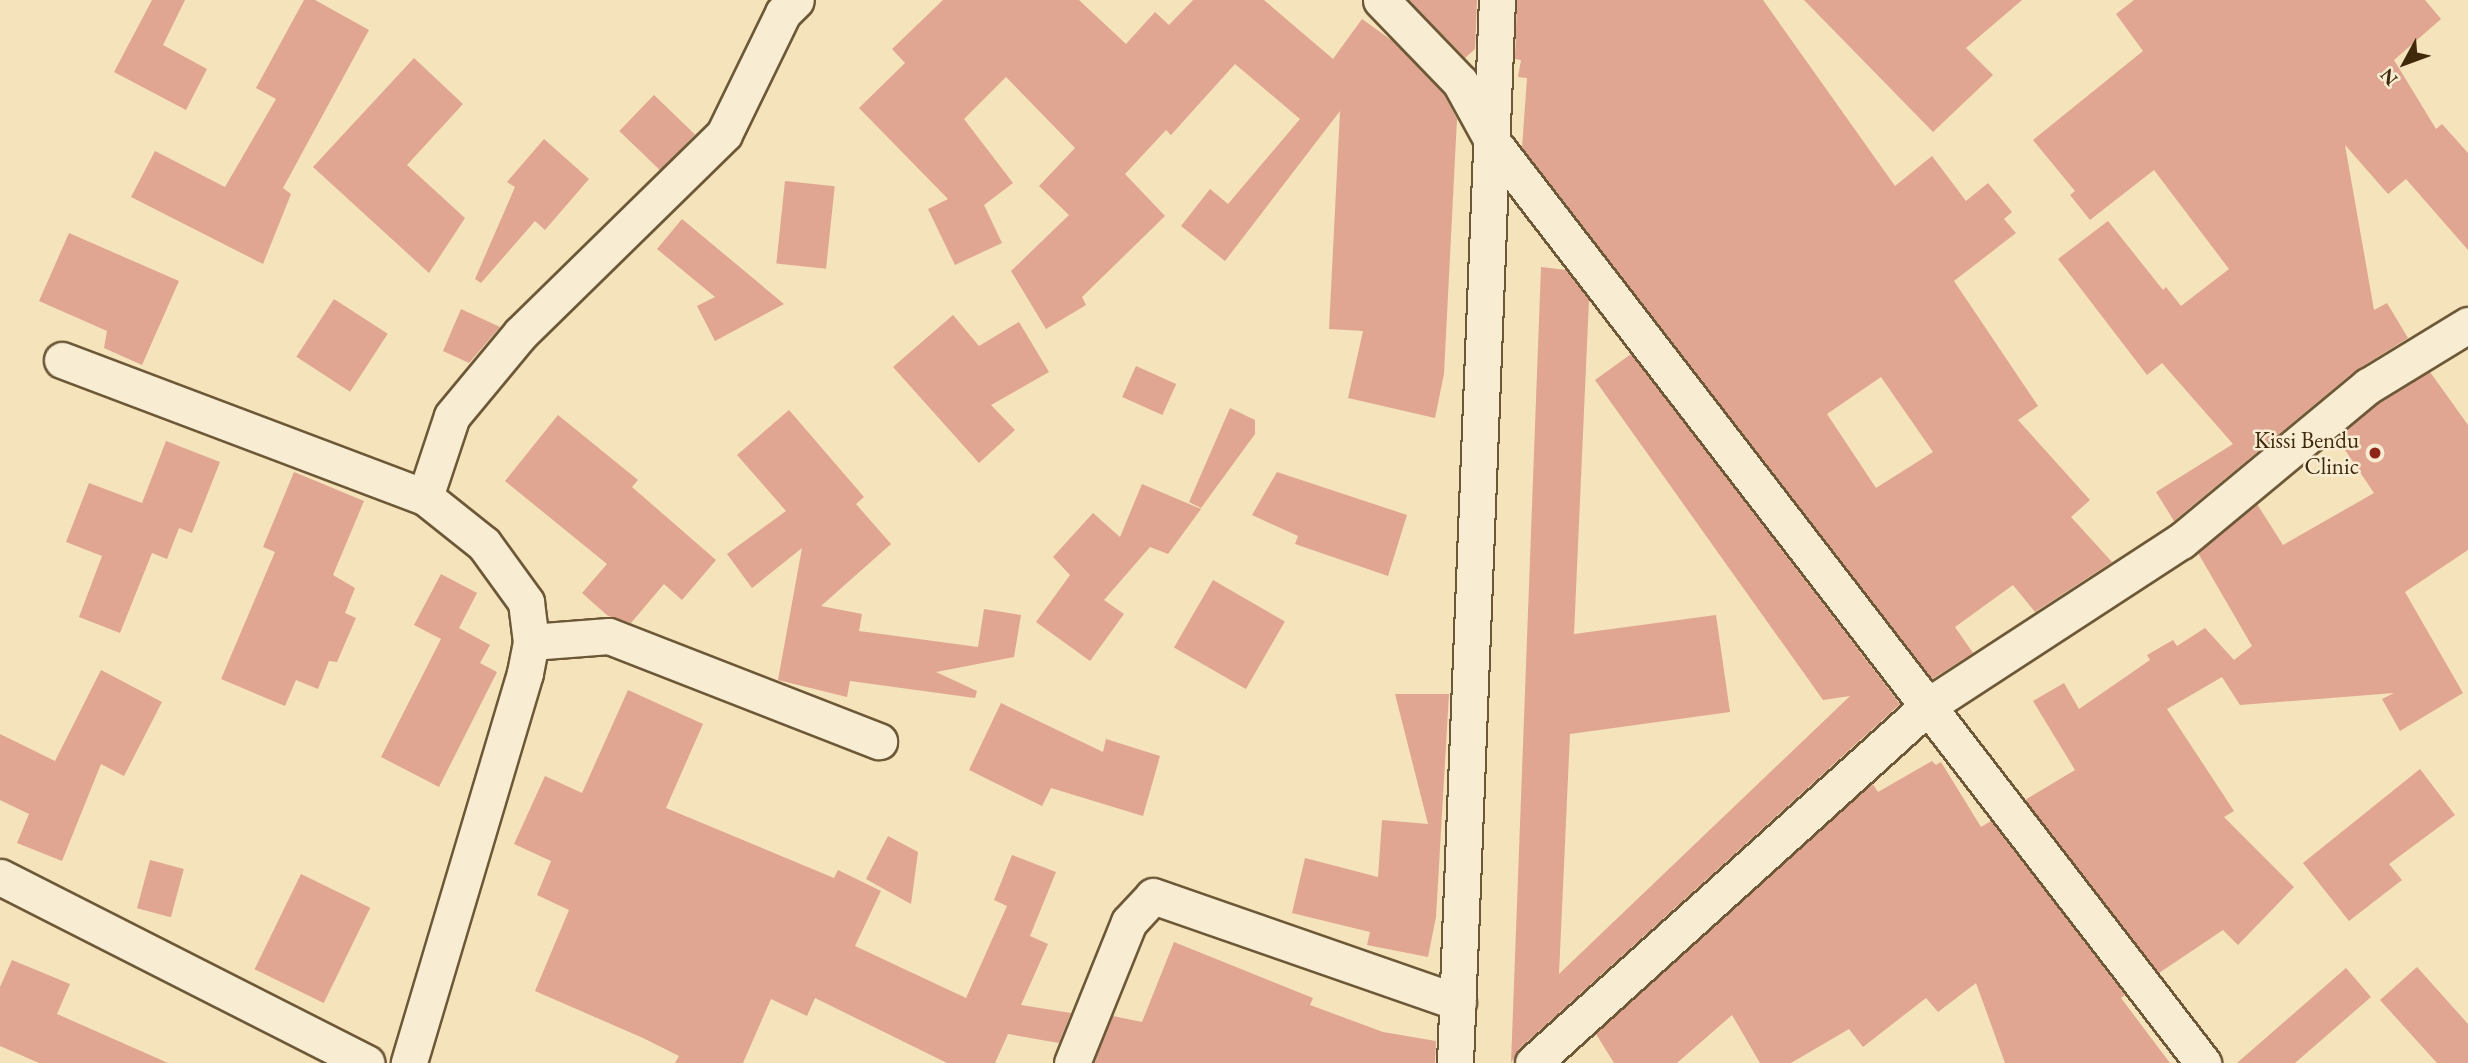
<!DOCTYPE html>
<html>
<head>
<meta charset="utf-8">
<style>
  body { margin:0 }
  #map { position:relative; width:2468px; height:1063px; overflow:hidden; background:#f5e3bb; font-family:"EB Garamond",serif }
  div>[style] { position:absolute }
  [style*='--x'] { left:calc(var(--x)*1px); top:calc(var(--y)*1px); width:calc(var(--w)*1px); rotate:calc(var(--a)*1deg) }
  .building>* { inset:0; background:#e0a691; transform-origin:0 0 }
  .roads { filter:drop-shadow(2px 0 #6d5837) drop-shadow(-2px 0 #6d5837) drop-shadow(0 2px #6d5837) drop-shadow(0 -2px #6d5837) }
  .street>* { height:35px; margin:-17.5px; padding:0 17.5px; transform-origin:17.5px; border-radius:17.5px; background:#f8edd3 }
  .dots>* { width:19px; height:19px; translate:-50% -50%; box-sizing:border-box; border:4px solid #f8edd3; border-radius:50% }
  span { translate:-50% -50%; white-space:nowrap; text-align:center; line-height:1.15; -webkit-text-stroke:5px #f8edd3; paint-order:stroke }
  .poi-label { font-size:23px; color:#402a0b }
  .right { translate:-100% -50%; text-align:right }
  .north { position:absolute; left:2370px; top:28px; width:70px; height:70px; -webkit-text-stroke:5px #f8edd3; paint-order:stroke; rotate:229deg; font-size:19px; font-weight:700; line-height:28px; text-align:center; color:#402a0b }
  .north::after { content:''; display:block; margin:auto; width:24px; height:32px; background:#402a0b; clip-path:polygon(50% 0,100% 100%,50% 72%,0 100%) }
</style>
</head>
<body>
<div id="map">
  <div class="building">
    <div style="clip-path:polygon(152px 0,185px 0,163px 45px,207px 69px,186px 110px,114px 72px)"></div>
    <div style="clip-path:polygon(304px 0,315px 0,369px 30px,283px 188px,291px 194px,263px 264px,131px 197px,155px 151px,225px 187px,276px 99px,256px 88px)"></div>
    <div style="clip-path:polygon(943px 0,1079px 0,1126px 44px,1155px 12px,1169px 25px,1193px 0,1264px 0,1333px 59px,1362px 19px,1394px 42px,1444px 94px,1457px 119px,1444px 374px,1435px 418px,1348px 398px,1363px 331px,1329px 329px,1340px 111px,1225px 261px,1181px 226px,1210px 189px,1228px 204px,1300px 119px,1235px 64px,1171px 135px,1166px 130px,1125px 174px,1165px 216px,1082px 297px,1086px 305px,1046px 329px,1011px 271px,1069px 215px,1039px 186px,1075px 148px,1006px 77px,964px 119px,1013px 183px,984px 205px,1002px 243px,955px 265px,928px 209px,948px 199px,859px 108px,905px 63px,892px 49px)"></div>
    <div style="clip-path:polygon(1409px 0,1477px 0,1475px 49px,1465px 58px)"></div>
    <div style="clip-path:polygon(evenodd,1517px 0,1763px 0,1895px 186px,1932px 156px,1966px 201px,1988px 183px,2012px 212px,2004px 219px,2016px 233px,1954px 281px,2038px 406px,2018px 420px,2090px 500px,2071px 517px,2112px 562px,2035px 612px,2013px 585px,1955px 627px,1973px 653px,1932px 679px,1522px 148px,1527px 78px,1518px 77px,1521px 60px,1515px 59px,1517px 0,1881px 377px,1933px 452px,1876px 488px,1827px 414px,1881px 377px)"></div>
    <div style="clip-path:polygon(1804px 0,2022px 0,1966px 48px,1993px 75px,1933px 132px)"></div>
    <div style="clip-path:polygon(2134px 0,2425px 0,2441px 19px,2394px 60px,2436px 129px,2442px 124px,2468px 153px,2468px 250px,2406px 179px,2388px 194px,2345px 145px,2374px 310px,2387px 303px,2408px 338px,2355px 371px,2174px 521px,2156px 492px,2233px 444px,2162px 363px,2147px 375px,2058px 259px,2108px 221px,2163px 290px,2166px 287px,2181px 306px,2229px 269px,2154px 170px,2090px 220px,2070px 195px,2075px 191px,2033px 140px,2143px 51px,2116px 14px)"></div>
    <div style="clip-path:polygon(414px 58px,463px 104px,407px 165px,465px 218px,429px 273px,313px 167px)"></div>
    <div style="left:654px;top:95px;width:57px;height:50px;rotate:44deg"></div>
    <div style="clip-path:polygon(544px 139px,589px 179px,545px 230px,535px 221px,481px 283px,475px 279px,515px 187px,507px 182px)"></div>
    <div style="left:785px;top:181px;width:50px;height:83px;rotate:6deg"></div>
    <div style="clip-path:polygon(682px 219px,784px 304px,715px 341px,697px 306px,715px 297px,657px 249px)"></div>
    <div style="clip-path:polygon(69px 233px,179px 281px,142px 365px,104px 348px,107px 331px,39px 301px)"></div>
    <div style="clip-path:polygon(1541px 267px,1566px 270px,1589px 300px,1574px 634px,1716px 615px,1730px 712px,1570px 734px,1559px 974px,1850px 696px,1823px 700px,1595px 380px,1631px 354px,1900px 704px,1520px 1048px,1511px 1063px)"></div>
    <div style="left:334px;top:299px;width:64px;height:69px;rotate:33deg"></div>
    <div style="clip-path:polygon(461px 309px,500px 327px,469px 363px,443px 351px)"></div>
    <div style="clip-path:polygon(953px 315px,979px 346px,1019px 322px,1049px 372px,991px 405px,1015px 430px,979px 463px,893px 367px)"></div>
    <div style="left:1136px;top:366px;width:44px;height:34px;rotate:24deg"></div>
    <div style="clip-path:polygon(2430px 372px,2468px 425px,2468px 550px,2405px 592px,2463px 693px,2400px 731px,2382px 699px,2394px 693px,2240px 705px,2222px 677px,2167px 709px,2234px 811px,2224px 817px,2294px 887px,2238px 945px,2223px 930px,2159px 973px,2025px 800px,2075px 770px,2033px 701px,2064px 683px,2079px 709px,2150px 660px,2147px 655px,2173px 640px,2177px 646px,2205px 628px,2234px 660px,2252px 646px,2198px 553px,2257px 504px,2283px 545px,2374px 493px,2337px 438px,2380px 402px)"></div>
    <div style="clip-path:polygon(1230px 408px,1255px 420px,1255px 434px,1201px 508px,1189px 502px)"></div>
    <div style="clip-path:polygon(789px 410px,864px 497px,856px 504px,891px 544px,821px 606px,862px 614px,859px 631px,978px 647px,984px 609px,1021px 615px,1014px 657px,936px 672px,977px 691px,975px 698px,850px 681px,847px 697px,778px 680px,802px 548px,752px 588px,727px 554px,786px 511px,737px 455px)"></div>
    <div style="clip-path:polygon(558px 415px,638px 480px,632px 487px,716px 560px,682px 600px,664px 584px,631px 623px,608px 616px,582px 593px,607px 564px,505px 481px)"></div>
    <div style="clip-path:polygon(166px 441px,220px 462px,192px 533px,179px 528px,167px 559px,152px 553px,120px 633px,79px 617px,102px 556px,66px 542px,89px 483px,142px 503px)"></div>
    <div style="clip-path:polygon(294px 472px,364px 501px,333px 575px,355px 588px,345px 613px,356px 618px,337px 662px,329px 661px,318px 689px,296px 680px,285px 706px,221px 679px,275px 552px,263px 547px)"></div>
    <div style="clip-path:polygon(1277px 472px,1407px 515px,1388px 576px,1295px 544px,1298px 536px,1252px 515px)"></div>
    <div style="clip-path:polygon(1142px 484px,1201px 509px,1168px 554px,1150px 547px,1104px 600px,1124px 614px,1090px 661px,1036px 622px,1070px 575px,1053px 557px,1093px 513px,1120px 537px)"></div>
    <div style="clip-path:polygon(441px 574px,477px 593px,459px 628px,490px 645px,480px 663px,497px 672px,439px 787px,381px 757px,441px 639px,414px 625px)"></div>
    <div style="left:1213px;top:580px;width:83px;height:78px;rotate:30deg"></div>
    <div style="clip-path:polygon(101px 670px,162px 702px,124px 776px,101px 764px,62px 861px,17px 843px,29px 814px,0 800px,0 734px,55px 761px)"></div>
    <div style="clip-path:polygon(628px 690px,703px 724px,666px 808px,834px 878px,838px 870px,881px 891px,855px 946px,966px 998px,1007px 906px,994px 900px,1012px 855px,1056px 872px,1030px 936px,1048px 944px,1021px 1005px,1071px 1013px,1059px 1043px,1008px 1034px,995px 1063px,947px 1063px,815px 998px,807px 1016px,771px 999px,743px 1063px,675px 1063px,679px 1056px,643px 1038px,535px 991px,569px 910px,537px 895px,551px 861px,514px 844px,545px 776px,582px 793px)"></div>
    <div style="clip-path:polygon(1395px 694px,1449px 694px,1436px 917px,1428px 957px,1367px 945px,1370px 932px,1292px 913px,1305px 858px,1378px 877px,1382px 820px,1428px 824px)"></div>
    <div style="clip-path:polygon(1001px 703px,1103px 752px,1106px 739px,1160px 756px,1143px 816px,1051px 788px,1042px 806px,969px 770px)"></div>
    <div style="clip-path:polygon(1932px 761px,1936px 765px,1941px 762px,1981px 827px,1991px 821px,2125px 995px,2121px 998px,2170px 1063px,2005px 1063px,1976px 983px,1938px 1012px,1926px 998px,1863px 1047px,1849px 1029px,1791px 1063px,1760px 1063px,1732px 1015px,1677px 1063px,1614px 1063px,1596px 1034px,1872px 783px,1878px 792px)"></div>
    <div style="clip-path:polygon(2420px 769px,2455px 815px,2389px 864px,2402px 880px,2349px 921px,2303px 863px)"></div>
    <div style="clip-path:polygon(888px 836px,918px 852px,911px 904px,866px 879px)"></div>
    <div style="left:150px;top:860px;width:35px;height:50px;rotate:15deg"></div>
    <div style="left:301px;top:874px;width:77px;height:106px;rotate:26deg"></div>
    <div style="clip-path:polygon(1174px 942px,1313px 998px,1310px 1005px,1383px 1032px,1436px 1041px,1435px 1063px,1094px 1063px,1113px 1016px,1142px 1022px)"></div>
    <div style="clip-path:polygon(12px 960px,70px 984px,57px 1014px,168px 1063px,39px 1063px,0 1046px,0 987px)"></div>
    <div style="clip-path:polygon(2417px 967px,2468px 1024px,2468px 1063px,2437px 1063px,2380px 1000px)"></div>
    <div style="clip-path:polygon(2346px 968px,2371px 997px,2295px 1063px,2237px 1063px)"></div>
  </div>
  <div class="roads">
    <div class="street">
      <div style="--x:1381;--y:0;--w:114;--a:46.1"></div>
      <div style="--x:1460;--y:82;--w:71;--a:61.3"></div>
      <div style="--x:1494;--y:144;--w:1161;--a:52.35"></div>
      <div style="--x:62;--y:360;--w:388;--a:20.7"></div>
      <div style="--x:425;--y:497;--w:75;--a:38.5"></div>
      <div style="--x:484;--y:544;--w:72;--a:54.1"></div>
      <div style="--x:526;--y:602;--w:40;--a:82.9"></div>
      <div style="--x:531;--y:642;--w:32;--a:101"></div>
      <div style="--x:525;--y:673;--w:407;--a:106.6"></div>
      <div style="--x:425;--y:497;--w:85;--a:-71.6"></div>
      <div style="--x:452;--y:416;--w:108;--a:-50.3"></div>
      <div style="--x:521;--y:333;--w:284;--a:-44.4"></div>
      <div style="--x:724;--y:134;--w:135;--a:-64"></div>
      <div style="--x:783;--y:13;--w:18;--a:-45"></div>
      <div style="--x:531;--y:642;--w:78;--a:-4.4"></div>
      <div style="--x:609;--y:636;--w:290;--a:21.3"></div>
      <div style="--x:0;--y:877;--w:411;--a:26.9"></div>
      <div style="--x:1072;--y:1063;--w:152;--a:-68"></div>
      <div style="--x:1129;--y:922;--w:35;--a:-47"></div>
      <div style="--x:1153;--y:896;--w:323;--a:19.2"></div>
      <div style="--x:1455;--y:1063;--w:1064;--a:-87.74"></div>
      <div style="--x:1533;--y:1063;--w:534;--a:-42.11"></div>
      <div style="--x:1929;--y:705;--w:301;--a:-33.1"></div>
      <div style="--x:2181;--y:541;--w:243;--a:-39.7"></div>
      <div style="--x:2368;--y:386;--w:117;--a:-31.4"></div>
    </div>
  </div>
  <div class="dots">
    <div style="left:2375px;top:453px;background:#8f2418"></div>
  </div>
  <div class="poi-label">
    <span class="right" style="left:2359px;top:453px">Kissi Bendu<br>Clinic</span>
  </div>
  <div class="north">N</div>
</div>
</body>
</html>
